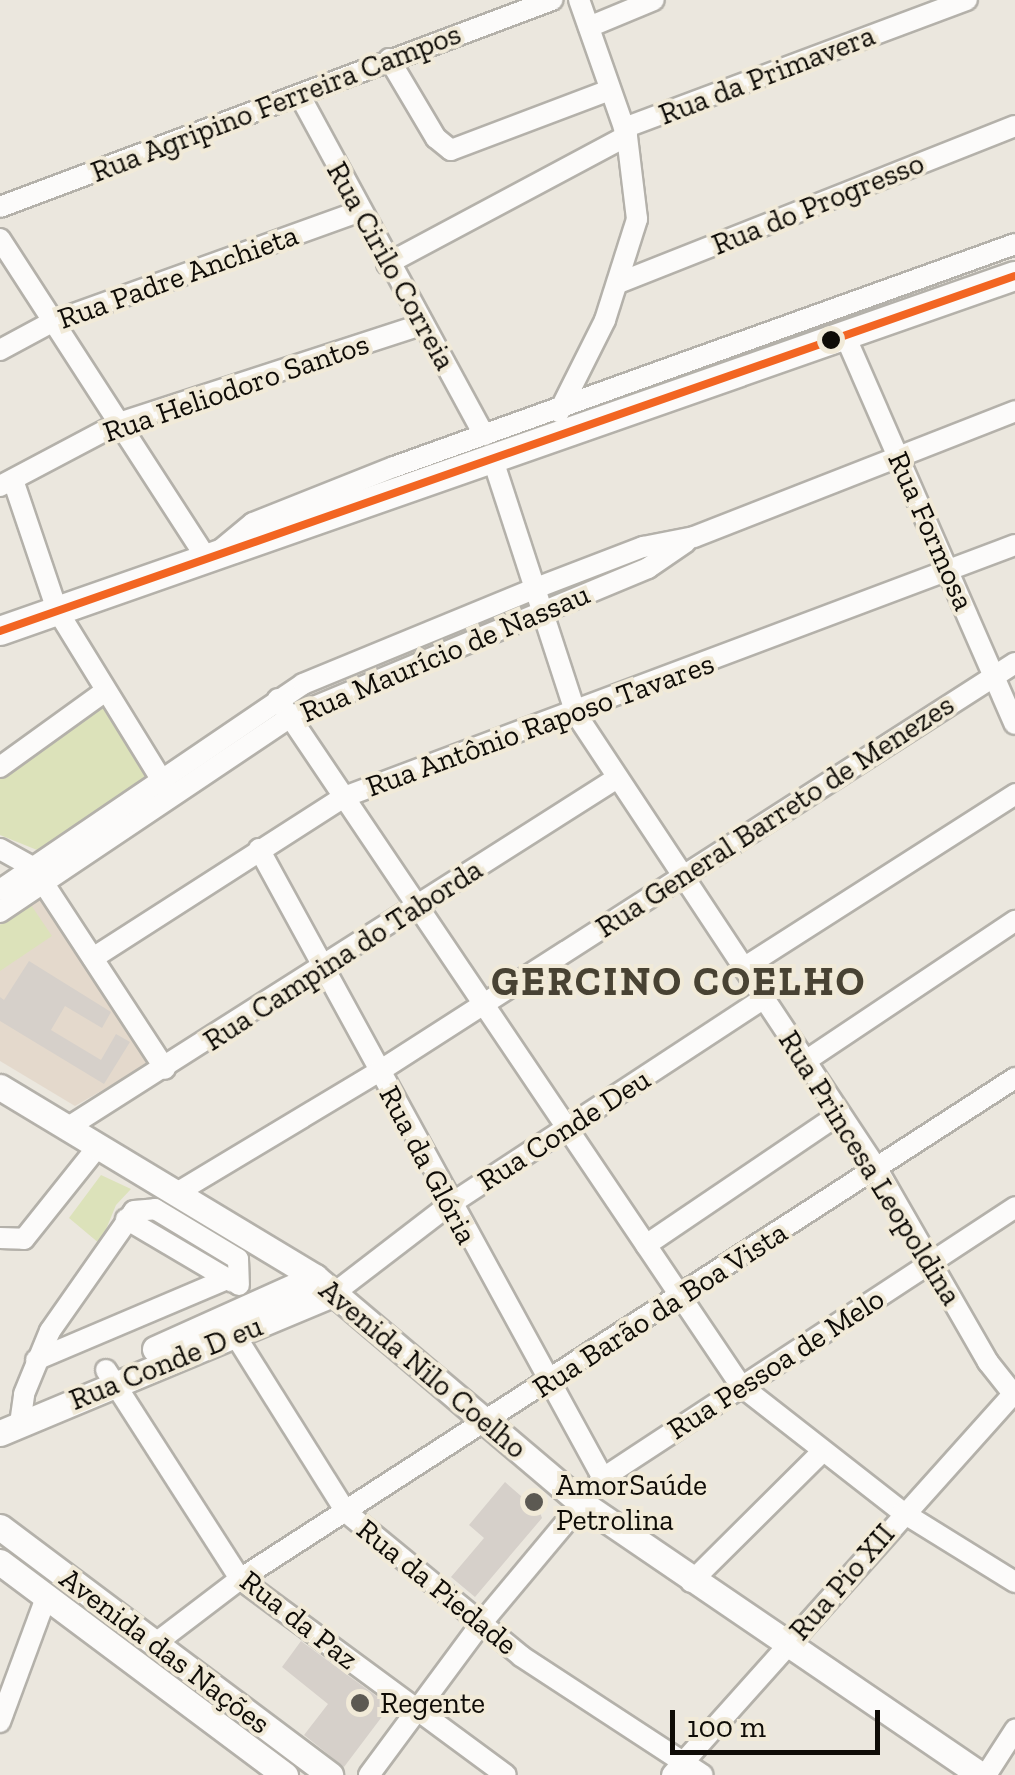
<!DOCTYPE html>
<html>
<head>
<meta charset="utf-8">
<style>
  body { margin:0 }
  #map { position:relative; width:1015px; height:1775px; overflow:hidden; background:#ebe7de; font-family:"Zilla Slab",serif }
  div>[style] { position:absolute }
  [style*='--x'] { left:calc(var(--x)*1px); top:calc(var(--y)*1px); width:calc(var(--w)*1px); rotate:calc(var(--a)*1deg) }
  .education>* { inset:0; background:#e4d9cc }
  .green>* { inset:0; background:#dce2ba }
  .building>* { inset:0; background:#d6d0ca }
  .roads { filter:drop-shadow(2px 0 #b4b1aa) drop-shadow(-2px 0 #b4b1aa) drop-shadow(0 2px #b4b1aa) drop-shadow(0 -2px #b4b1aa) }
  .minor>* { height:20px; margin:-10px; padding:0 10px; transform-origin:10px; border-radius:10px; background:#fcfbfa }
  .major>* { height:25px; margin:-12.5px; padding:0 12.5px; transform-origin:12.5px; border-radius:12.5px; background:#fcfbfa }
  .highway>* { height:28px; margin:-14px; padding:0 14px; transform-origin:14px; border-radius:14px; background:#fcfbfa }
  .bus-1>* { height:8px; margin:-4px; padding:0 4px; transform-origin:4px; border-radius:4px; background:#f26522 }
  .dots>* { width:28px; height:28px; translate:-50% -50%; box-sizing:border-box; border:5px solid #f1ead8; border-radius:50% }
  span { translate:-50% -50%; white-space:nowrap; text-align:center; line-height:1.15; -webkit-text-stroke:8px #f1ead8; paint-order:stroke }
  .street-label { font-size:30px; color:#0f0c07 }
  .poi-label { font-size:30px; color:#0f0c07 }
  .left { translate:0 -50%; text-align:left }
  .district-label { font-size:40px; color:#484233; font-weight:700; letter-spacing:2.5px }
  .scale { position:absolute; left:670px; top:1710px; width:210px; height:45px; box-sizing:border-box; border:5px solid #0f0c07; border-top:0; padding-left:12px; font-size:30px; line-height:35px; white-space:nowrap; color:#0f0c07; -webkit-text-stroke:8px #f1ead8; paint-order:stroke }
</style>
</head>
<body>
<div id="map">
  <div class="education">
    <div style="clip-path:polygon(39px 895px,150px 1063px,75px 1106px,0 1061px,0 922px)"></div>
  </div>
  <div class="green">
    <div style="clip-path:polygon(101px 704px,149px 780px,42px 852px,0 835px,0 779px)"></div>
    <div style="clip-path:polygon(31px 905px,52px 936px,0 971px,0 925px)"></div>
    <div style="clip-path:polygon(101px 1175px,131px 1189px,116px 1205px,100px 1244px,69px 1218px)"></div>
  </div>
  <div class="building">
    <div style="clip-path:polygon(29px 961px,111px 1012px,102px 1028px,65px 1006px,51px 1030px,101px 1060px,116px 1034px,130px 1042px,104px 1084px,0 1021px,0 997px,4px 1000px)"></div>
    <div style="clip-path:polygon(505px 1482px,521px 1496px,533px 1494px,542px 1518px,475px 1597px,451px 1577px,484px 1538px,469px 1525px)"></div>
    <div style="clip-path:polygon(301px 1641px,390px 1706px,344px 1767px,304px 1735px,328px 1704px,282px 1667px)"></div>
  </div>
  <div class="roads">
    <div class="minor">
      <div style="--x:589;--y:27;--w:70;--a:-22.6"></div>
      <div style="--x:389;--y:59;--w:92;--a:59.3"></div>
      <div style="--x:436;--y:138;--w:19;--a:39"></div>
      <div style="--x:451;--y:150;--w:170;--a:-20.7"></div>
      <div style="--x:300;--y:96;--w:386;--a:61.5"></div>
      <div style="--x:624;--y:128;--w:366;--a:-20.5"></div>
      <div style="--x:0;--y:207;--w:590;--a:-20.56"></div>
      <div style="--x:0;--y:239;--w:379;--a:57.1"></div>
      <div style="--x:387;--y:264;--w:272;--a:-28.1"></div>
      <div style="--x:621;--y:282;--w:424;--a:-21.6"></div>
      <div style="--x:846;--y:338;--w:421;--a:66.4"></div>
      <div style="--x:0;--y:350;--w:59;--a:-28.3"></div>
      <div style="--x:52;--y:322;--w:327;--a:-19.8"></div>
      <div style="--x:559;--y:412;--w:103;--a:-63.4"></div>
      <div style="--x:605;--y:320;--w:106;--a:-72.4"></div>
      <div style="--x:637;--y:219;--w:84;--a:-96.9"></div>
      <div style="--x:627;--y:136;--w:144;--a:-109.4"></div>
      <div style="--x:493;--y:460;--w:267;--a:71.9"></div>
      <div style="--x:576;--y:714;--w:546;--a:56.51"></div>
      <div style="--x:877;--y:1169;--w:223;--a:60.1"></div>
      <div style="--x:988;--y:1362;--w:43;--a:51.5"></div>
      <div style="--x:13;--y:480;--w:137;--a:71.3"></div>
      <div style="--x:57;--y:610;--w:210;--a:58.4"></div>
      <div style="--x:0;--y:486;--w:135;--a:-27.9"></div>
      <div style="--x:119;--y:423;--w:320;--a:-18"></div>
      <div style="--x:218;--y:552;--w:45;--a:-39.6"></div>
      <div style="--x:253;--y:523;--w:152;--a:-21.7"></div>
      <div style="--x:394;--y:467;--w:660;--a:-19.75"></div>
      <div style="--x:278;--y:699;--w:828;--a:56.02"></div>
      <div style="--x:741;--y:1386;--w:204;--a:38"></div>
      <div style="--x:902;--y:1512;--w:133;--a:31.8"></div>
      <div style="--x:0;--y:767;--w:128;--a:-35.8"></div>
      <div style="--x:0;--y:849;--w:38;--a:29"></div>
      <div style="--x:33;--y:867;--w:241;--a:56.8"></div>
      <div style="--x:259;--y:849;--w:717;--a:61.33"></div>
      <div style="--x:0;--y:890;--w:366;--a:-34.2"></div>
      <div style="--x:303;--y:684;--w:252;--a:-22.4"></div>
      <div style="--x:536;--y:588;--w:115;--a:-21"></div>
      <div style="--x:643;--y:547;--w:52;--a:-11.1"></div>
      <div style="--x:694;--y:537;--w:345;--a:-21.4"></div>
      <div style="--x:0;--y:912;--w:349;--a:-33.9"></div>
      <div style="--x:290;--y:717;--w:388;--a:-22.6"></div>
      <div style="--x:648;--y:568;--w:46;--a:-34.4"></div>
      <div style="--x:93;--y:958;--w:298;--a:-32.7"></div>
      <div style="--x:344;--y:797;--w:717;--a:-20.58"></div>
      <div style="--x:745;--y:967;--w:321;--a:-32.6"></div>
      <div style="--x:804;--y:1062;--w:254;--a:-33.8"></div>
      <div style="--x:67;--y:1128;--w:652;--a:-32.47"></div>
      <div style="--x:180;--y:1191;--w:231;--a:-31"></div>
      <div style="--x:378;--y:1072;--w:757;--a:-32.7"></div>
      <div style="--x:126;--y:1219;--w:124;--a:30.5"></div>
      <div style="--x:0;--y:1238;--w:24;--a:2"></div>
      <div style="--x:24;--y:1239;--w:120;--a:-51.4"></div>
      <div style="--x:646;--y:1245;--w:232;--a:-34.1"></div>
      <div style="--x:333;--y:1294;--w:146;--a:-37.5"></div>
      <div style="--x:449;--y:1205;--w:377;--a:-33.3"></div>
      <div style="--x:235;--y:1335;--w:209;--a:57.9"></div>
      <div style="--x:346;--y:1512;--w:227;--a:39.4"></div>
      <div style="--x:521;--y:1656;--w:217;--a:33.2"></div>
      <div style="--x:36;--y:1360;--w:207;--a:-23"></div>
      <div style="--x:106;--y:1370;--w:248;--a:57.3"></div>
      <div style="--x:240;--y:1579;--w:330;--a:36.4"></div>
      <div style="--x:20;--y:1424;--w:30;--a:-82"></div>
      <div style="--x:24;--y:1394;--w:68;--a:-67.6"></div>
      <div style="--x:50;--y:1331;--w:146;--a:-55"></div>
      <div style="--x:134;--y:1211;--w:21;--a:-5"></div>
      <div style="--x:155;--y:1209;--w:97;--a:31.1"></div>
      <div style="--x:238;--y:1259;--w:26;--a:88"></div>
      <div style="--x:691;--y:1582;--w:185;--a:-44.8"></div>
      <div style="--x:156;--y:1643;--w:106;--a:-37.3"></div>
      <div style="--x:240;--y:1579;--w:923;--a:-32.88"></div>
      <div style="--x:0;--y:1722;--w:135;--a:-69.7"></div>
      <div style="--x:369;--y:1775;--w:187;--a:-53.5"></div>
      <div style="--x:480;--y:1625;--w:192;--a:-50.1"></div>
      <div style="--x:603;--y:1478;--w:493;--a:-33.3"></div>
      <div style="--x:672;--y:1775;--w:514;--a:-48.15"></div>
      <div style="--x:986;--y:1775;--w:54;--a:-57.2"></div>
    </div>
    <div class="major">
      <div style="--x:0;--y:1087;--w:368;--a:31.1"></div>
      <div style="--x:315;--y:1277;--w:346;--a:40.3"></div>
      <div style="--x:579;--y:1501;--w:486;--a:34.3"></div>
      <div style="--x:155;--y:1349;--w:175;--a:-24.2"></div>
      <div style="--x:0;--y:1433;--w:361;--a:-22.7"></div>
      <div style="--x:0;--y:1527;--w:413;--a:36.9"></div>
      <div style="--x:0;--y:1562;--w:356;--a:36.8"></div>
    </div>
    <div class="highway">
      <div style="--x:0;--y:631;--w:1075;--a:-19.28"></div>
    </div>
  </div>
  <div class="bus-1">
    <div style="--x:0;--y:631;--w:1075;--a:-19.28"></div>
  </div>
  <div class="dots">
    <div style="left:831px;top:340px;background:#0f0c07"></div>
    <div style="left:534px;top:1502px;background:#5c5952"></div>
    <div style="left:360px;top:1703px;background:#5c5952"></div>
  </div>
  <div class="street-label">
    <span style="left:767px;top:75px;rotate:-21deg">Rua da Primavera</span>
    <span style="left:276px;top:103px;rotate:-21deg">Rua Agripino Ferreira Campos</span>
    <span style="left:818px;top:204px;rotate:-22deg">Rua do Progresso</span>
    <span style="left:391px;top:266px;rotate:61deg">Rua Cirilo Correia</span>
    <span style="left:178px;top:277px;rotate:-20deg">Rua Padre Anchieta</span>
    <span style="left:236px;top:388px;rotate:-19deg">Rua Heliodoro Santos</span>
    <span style="left:931px;top:531px;rotate:66deg">Rua Formosa</span>
    <span style="left:445px;top:653px;rotate:-23deg">Rua Maurício de Nassau</span>
    <span style="left:540px;top:725px;rotate:-20deg">Rua Antônio Raposo Tavares</span>
    <span style="left:775px;top:816px;rotate:-33deg">Rua General Barreto de Menezes</span>
    <span style="left:343px;top:955px;rotate:-33deg">Rua Campina do Taborda</span>
    <span style="left:564px;top:1130px;rotate:-33deg">Rua Conde Deu</span>
    <span style="left:428px;top:1165px;rotate:62deg">Rua da Glória</span>
    <span style="left:870px;top:1168px;rotate:58deg">Rua Princesa Leopoldina</span>
    <span style="left:660px;top:1310px;rotate:-33deg">Rua Barão da Boa Vista</span>
    <span style="left:166px;top:1363px;rotate:-22deg">Rua Conde D eu</span>
    <span style="left:776px;top:1364px;rotate:-33deg">Rua Pessoa de Melo</span>
    <span style="left:423px;top:1369px;rotate:40deg">Avenida Nilo Coelho</span>
    <span style="left:842px;top:1582px;rotate:-49deg">Rua Pio XII</span>
    <span style="left:437px;top:1587px;rotate:39deg">Rua da Piedade</span>
    <span style="left:299px;top:1620px;rotate:38deg">Rua da Paz</span>
    <span style="left:165px;top:1651px;rotate:37deg">Avenida das Nações</span>
  </div>
  <div class="poi-label">
    <span class="left" style="left:556px;top:1502px">AmorSaúde<br>Petrolina</span>
    <span class="left" style="left:380px;top:1703px">Regente</span>
  </div>
  <div class="district-label">
    <span style="left:679px;top:981px">GERCINO COELHO</span>
  </div>
  <div class="scale">100 m</div>
</div>
</body>
</html>
